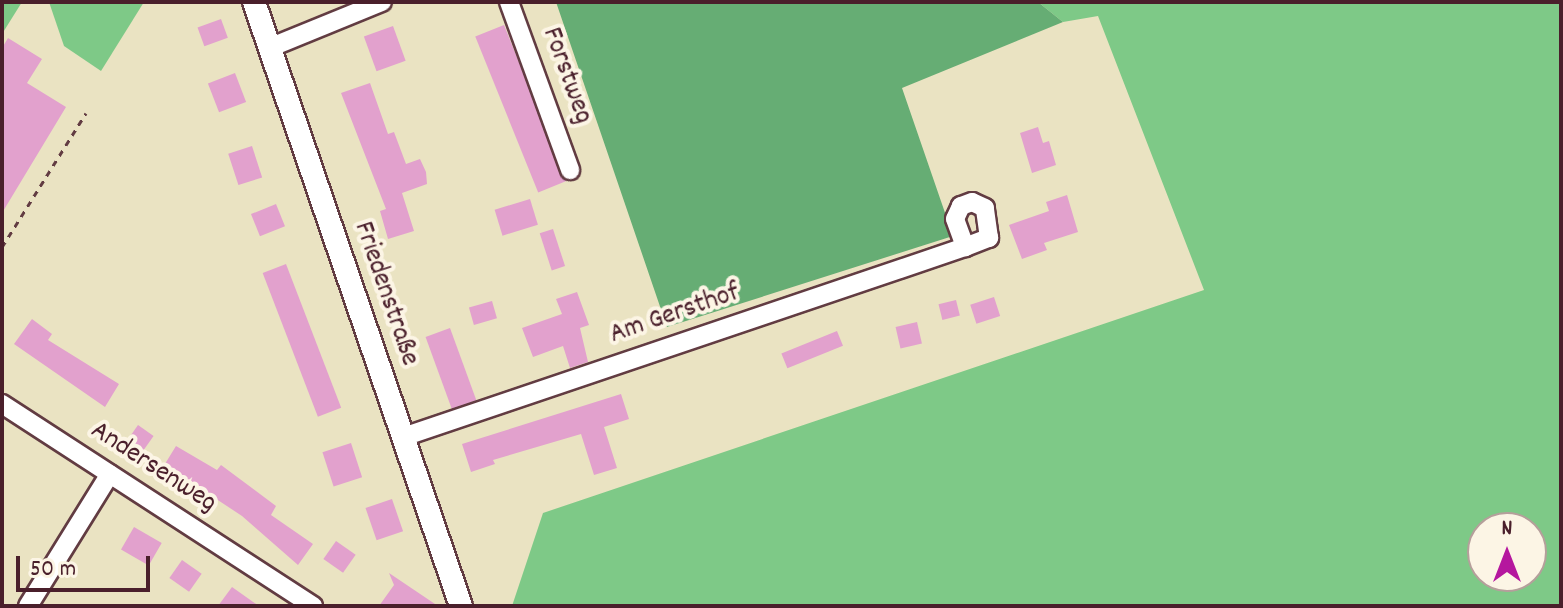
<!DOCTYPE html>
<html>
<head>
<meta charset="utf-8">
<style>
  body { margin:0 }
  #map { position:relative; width:1563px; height:608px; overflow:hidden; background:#eae3c2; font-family:Dekko,sans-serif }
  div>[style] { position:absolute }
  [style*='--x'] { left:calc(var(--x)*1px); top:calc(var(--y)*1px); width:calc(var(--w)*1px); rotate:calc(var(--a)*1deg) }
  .green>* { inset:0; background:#7ec987 }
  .forest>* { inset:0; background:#66ad74 }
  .building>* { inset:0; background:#e2a1cd; transform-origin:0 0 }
  .path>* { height:3px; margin-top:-1.5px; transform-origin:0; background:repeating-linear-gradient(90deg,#623c42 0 6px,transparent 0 12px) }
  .roads { filter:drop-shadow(2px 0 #623c42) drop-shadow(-2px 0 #623c42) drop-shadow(0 2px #623c42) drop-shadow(0 -2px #623c42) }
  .minor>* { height:18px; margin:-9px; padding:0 9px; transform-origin:9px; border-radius:9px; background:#fff }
  .major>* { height:22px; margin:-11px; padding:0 11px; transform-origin:11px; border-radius:11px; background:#fff }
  span { translate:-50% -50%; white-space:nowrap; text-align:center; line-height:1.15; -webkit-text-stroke:8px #fcf5e5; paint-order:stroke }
  .street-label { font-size:28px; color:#4a1f2b }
  .frame { position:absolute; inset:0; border:4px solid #4a1f2b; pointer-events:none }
  .north { position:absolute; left:1467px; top:512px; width:80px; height:80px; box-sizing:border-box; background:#fcf5e5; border:2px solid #b59f9b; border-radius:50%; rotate:0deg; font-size:22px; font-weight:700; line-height:32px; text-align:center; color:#4a1f2b }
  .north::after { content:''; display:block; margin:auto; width:28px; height:36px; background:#b5179e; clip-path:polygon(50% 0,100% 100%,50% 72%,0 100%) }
  .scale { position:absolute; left:16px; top:556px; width:134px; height:36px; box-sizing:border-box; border:4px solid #4a1f2b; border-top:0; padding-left:10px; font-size:24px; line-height:28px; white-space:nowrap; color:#4a1f2b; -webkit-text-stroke:6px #fcf5e5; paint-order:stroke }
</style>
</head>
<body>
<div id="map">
  <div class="green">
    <div style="clip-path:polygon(2px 2px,22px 2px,2px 34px)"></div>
    <div style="clip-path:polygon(49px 2px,144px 2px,101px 71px,64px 46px)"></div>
    <div style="clip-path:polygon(evenodd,1038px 2px,1561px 2px,1561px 606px,512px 606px,543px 513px,1204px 290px,1098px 16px,1063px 22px,1038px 2px,1483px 528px,1531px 528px,1531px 576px,1483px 576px,1483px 528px)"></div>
  </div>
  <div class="forest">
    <div style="clip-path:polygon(556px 2px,1038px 2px,1063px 22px,902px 88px,953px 236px,667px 327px)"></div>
  </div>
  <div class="building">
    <div style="left:221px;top:19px;width:20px;height:25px;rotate:70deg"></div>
    <div style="left:504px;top:25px;width:168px;height:31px;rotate:68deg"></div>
    <div style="left:393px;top:26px;width:37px;height:31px;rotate:70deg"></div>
    <div style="clip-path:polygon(8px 38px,42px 59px,27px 83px,66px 107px,2px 213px,2px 48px)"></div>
    <div style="left:235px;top:73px;width:31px;height:29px;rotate:69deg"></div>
    <div style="clip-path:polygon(370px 83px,388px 134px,394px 132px,406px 164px,420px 159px,426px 172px,427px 184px,402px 193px,414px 231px,388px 239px,380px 211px,386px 209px,341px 93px)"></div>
    <div style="clip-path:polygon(1038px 127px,1043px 143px,1049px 141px,1056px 165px,1032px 173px,1020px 133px)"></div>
    <div style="left:252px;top:146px;width:33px;height:25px;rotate:72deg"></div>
    <div style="clip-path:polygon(1067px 195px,1078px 232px,1044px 243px,1047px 250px,1022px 259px,1009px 225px,1049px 211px,1046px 202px)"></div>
    <div style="left:530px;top:199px;width:27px;height:37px;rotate:73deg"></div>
    <div style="left:276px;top:204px;width:24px;height:27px;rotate:68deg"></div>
    <div style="left:553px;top:229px;width:39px;height:14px;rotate:72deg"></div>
    <div style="left:286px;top:264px;width:154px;height:25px;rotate:69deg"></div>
    <div style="clip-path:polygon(577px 292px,589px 325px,580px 328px,588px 362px,570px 368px,563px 346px,533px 357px,522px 328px,562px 314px,556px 299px)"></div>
    <div style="left:994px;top:297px;width:20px;height:25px;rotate:72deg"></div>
    <div style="left:956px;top:300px;width:16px;height:18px;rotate:76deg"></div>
    <div style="left:492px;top:301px;width:18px;height:24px;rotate:74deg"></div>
    <div style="clip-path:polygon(32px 319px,52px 334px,48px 340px,119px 384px,105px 407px,14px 344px)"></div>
    <div style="left:917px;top:322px;width:22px;height:22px;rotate:77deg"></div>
    <div style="left:450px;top:328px;width:77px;height:26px;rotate:70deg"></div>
    <div style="left:837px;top:331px;width:16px;height:60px;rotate:68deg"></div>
    <div style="clip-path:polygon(621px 394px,629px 419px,604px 427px,617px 468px,594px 475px,581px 434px,493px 460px,495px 464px,471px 472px,462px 444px)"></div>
    <div style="left:138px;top:425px;width:19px;height:28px;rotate:35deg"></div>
    <div style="left:351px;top:443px;width:36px;height:30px;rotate:72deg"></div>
    <div style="clip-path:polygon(176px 446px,217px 470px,221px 465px,276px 506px,271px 515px,313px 544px,298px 565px,242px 516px,189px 481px,185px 487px,160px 472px)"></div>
    <div style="left:392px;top:499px;width:34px;height:28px;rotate:71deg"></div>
    <div style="left:134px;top:527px;width:32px;height:26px;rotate:30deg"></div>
    <div style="left:336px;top:541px;width:24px;height:22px;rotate:35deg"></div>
    <div style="left:182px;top:560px;width:24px;height:22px;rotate:35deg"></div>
    <div style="clip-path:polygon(389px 573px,438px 606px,379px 606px,394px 585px)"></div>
    <div style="clip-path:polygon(232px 587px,259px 606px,218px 606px)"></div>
  </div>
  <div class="path">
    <div style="--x:2;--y:247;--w:158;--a:-57.9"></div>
  </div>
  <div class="roads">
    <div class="minor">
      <div style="--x:509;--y:2;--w:179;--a:70"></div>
      <div style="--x:269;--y:48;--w:122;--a:-22.2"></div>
      <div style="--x:2;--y:404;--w:371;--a:33"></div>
      <div style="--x:403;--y:437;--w:593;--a:-18.68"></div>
      <div style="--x:965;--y:247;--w:26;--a:-21"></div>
      <div style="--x:989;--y:238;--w:30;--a:-98"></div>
      <div style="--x:985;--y:208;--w:14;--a:-155"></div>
      <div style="--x:972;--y:202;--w:12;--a:160"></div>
      <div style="--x:961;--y:206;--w:14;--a:115"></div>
      <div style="--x:955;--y:219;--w:30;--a:70"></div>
      <div style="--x:28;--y:606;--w:155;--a:-58.2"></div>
    </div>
    <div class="major">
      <div style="--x:254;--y:2;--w:638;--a:71.08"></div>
    </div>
  </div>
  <div class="street-label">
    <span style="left:566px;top:76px;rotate:70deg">Forstweg</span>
    <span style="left:385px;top:294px;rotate:71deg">Friedenstraße</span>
    <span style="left:675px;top:315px;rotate:-19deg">Am Gersthof</span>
    <span style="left:153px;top:468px;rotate:33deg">Andersenweg</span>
  </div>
  <div class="frame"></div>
  <div class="north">N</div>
  <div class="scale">50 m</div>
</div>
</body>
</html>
